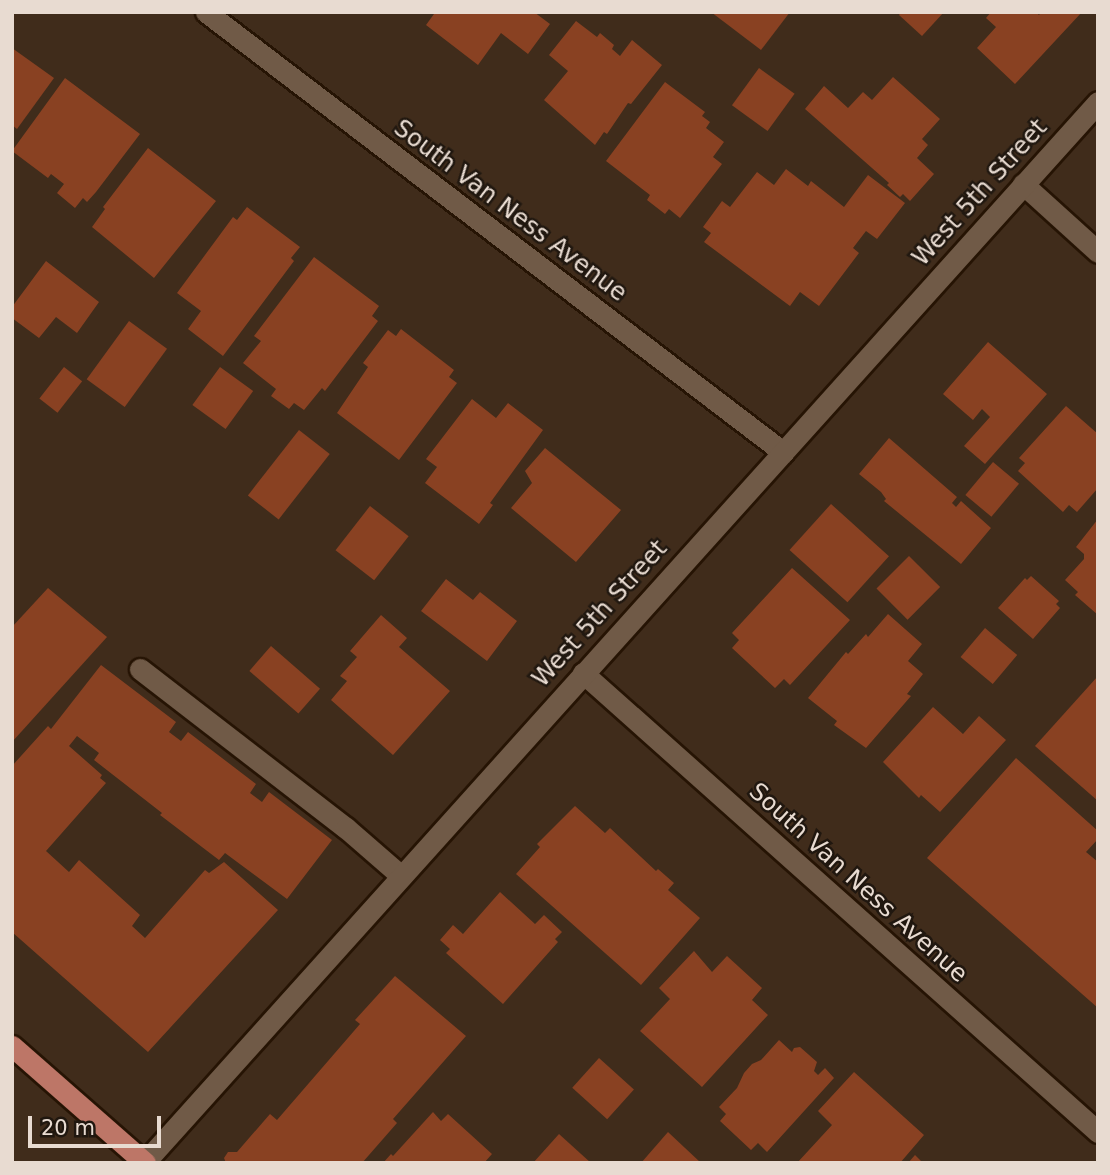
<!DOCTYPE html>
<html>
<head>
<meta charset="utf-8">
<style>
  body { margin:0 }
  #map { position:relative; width:1110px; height:1175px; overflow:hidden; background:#402c1b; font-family:"DejaVu Sans",sans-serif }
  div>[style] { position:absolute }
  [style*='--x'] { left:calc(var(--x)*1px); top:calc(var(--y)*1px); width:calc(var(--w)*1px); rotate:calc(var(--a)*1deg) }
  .building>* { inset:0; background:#894122; transform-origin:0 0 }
  .roads { filter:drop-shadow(2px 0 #261404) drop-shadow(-2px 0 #261404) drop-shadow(0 2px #261404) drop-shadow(0 -2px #261404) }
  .minor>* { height:21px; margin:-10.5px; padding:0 10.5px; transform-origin:10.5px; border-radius:10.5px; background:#705a47 }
  .major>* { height:21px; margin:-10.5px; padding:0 10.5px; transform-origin:10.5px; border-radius:10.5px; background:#bd7667 }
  span { translate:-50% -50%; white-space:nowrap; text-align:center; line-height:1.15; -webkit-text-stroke:5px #20170f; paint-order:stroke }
  .street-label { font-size:24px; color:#e8dbd1 }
  .frame { position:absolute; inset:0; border:14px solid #e8dbd1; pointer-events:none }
  .scale { position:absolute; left:28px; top:1116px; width:133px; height:32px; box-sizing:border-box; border:4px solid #e8dbd1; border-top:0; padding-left:9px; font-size:21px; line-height:24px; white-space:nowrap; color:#e8dbd1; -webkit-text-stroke:5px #20170f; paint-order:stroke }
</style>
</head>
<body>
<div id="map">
  <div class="building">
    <div style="clip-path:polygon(432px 12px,534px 12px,550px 24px,528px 54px,501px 33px,478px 65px,426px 25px,434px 14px)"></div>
    <div style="clip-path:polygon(711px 12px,790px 12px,761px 50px)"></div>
    <div style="clip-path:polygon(901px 12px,944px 12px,922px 36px,899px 15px)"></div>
    <div style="clip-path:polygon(991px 12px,1036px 12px,1039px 15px,1041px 12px,1082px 12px,1015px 84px,977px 48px,996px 27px,986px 18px)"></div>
    <div style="clip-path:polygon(576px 21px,597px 37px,600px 33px,614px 45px,612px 49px,620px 56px,632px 40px,662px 65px,631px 104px,628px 103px,607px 134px,604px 132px,595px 145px,544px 100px,568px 71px,549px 55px)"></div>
    <div style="clip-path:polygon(12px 48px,54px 78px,17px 129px,12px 125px)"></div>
    <div style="left:759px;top:68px;width:44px;height:46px;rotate:36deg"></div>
    <div style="clip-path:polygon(893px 77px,940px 119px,922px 139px,928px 145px,917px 158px,934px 174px,910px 201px,903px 194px,900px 197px,887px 185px,889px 183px,805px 109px,824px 86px,848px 108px,863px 92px,872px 100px)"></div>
    <div style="clip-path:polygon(65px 78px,140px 134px,96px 192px,87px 202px,83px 198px,75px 208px,57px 193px,64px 184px,51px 174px,48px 178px,12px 151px)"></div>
    <div style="clip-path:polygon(665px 82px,705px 112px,702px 116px,710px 122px,706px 128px,724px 142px,713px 157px,722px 164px,680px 218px,669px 209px,665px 214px,647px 200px,650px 195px,606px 161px)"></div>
    <div style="clip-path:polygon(148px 148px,216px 201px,154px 278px,92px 227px,105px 209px,103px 207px)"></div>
    <div style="clip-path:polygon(786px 169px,808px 186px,811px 181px,844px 207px,868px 175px,905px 203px,877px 239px,866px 231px,853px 248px,859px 253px,819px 306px,800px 292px,790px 306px,704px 242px,711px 233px,703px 227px,722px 201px,730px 207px,757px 172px,774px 185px)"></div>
    <div style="clip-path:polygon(247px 207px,300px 247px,291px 258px,294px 261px,223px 356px,188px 329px,201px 311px,177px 293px,233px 217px,237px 220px)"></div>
    <div style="clip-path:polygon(314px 257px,379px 306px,372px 316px,378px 321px,325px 391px,322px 388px,304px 410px,294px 403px,289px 409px,271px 396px,276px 389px,243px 363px,261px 341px,254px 336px)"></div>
    <div style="clip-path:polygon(46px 261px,99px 302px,77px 333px,56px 317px,39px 338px,12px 318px,12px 307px)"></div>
    <div style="left:129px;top:321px;width:47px;height:72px;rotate:36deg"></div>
    <div style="clip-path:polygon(401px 329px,454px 370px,449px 377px,457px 383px,399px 460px,337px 413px,368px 367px,363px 363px,388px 330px,396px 336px)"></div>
    <div style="clip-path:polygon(988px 342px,1047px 394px,985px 464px,964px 446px,990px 417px,982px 409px,973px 420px,943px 394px)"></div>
    <div style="left:64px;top:367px;width:23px;height:40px;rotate:38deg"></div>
    <div style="left:220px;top:367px;width:41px;height:47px;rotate:36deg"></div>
    <div style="clip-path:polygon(472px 399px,496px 418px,508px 403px,543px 430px,490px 503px,493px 505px,479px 524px,425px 483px,437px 467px,426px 459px)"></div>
    <div style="clip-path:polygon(1066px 406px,1098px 434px,1098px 488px,1077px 512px,1069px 505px,1063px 512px,1018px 471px,1025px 463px,1019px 458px)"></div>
    <div style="left:299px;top:430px;width:39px;height:83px;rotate:38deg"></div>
    <div style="clip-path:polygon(889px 438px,957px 497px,952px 503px,956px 507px,961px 501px,991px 528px,961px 564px,884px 501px,886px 499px,881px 492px,859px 474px)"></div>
    <div style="clip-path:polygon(545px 448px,621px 510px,576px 562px,511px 508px,532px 483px,525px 471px)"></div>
    <div style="left:993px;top:462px;width:34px;height:43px;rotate:40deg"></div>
    <div style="left:831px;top:504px;width:78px;height:62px;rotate:42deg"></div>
    <div style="left:370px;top:506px;width:49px;height:56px;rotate:38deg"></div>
    <div style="clip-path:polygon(1098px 519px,1098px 615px,1075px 595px,1078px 592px,1065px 580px,1084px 559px,1084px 554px,1076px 547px)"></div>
    <div style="left:909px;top:556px;width:44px;height:46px;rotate:45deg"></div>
    <div style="clip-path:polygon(792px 568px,850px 620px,790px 685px,784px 679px,775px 688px,732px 648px,739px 640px,732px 633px)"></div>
    <div style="clip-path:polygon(1031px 576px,1059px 601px,1056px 604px,1060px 608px,1033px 639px,998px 608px,1025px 578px,1027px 580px)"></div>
    <div style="clip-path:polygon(446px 579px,473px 600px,480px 592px,517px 621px,487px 661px,421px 611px)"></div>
    <div style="clip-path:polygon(48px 588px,107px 637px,12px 742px,12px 627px)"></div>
    <div style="clip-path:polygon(888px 614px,922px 644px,908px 661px,923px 674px,907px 694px,911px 696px,866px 748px,834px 725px,837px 721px,808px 698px,846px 652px,848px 654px,866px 634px,868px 637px)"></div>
    <div style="clip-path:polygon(381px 615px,407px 638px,399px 647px,450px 691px,393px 755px,331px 700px,347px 681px,340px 676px,357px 657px,350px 651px)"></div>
    <div style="left:985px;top:628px;width:42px;height:38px;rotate:40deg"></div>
    <div style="left:271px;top:646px;width:65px;height:33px;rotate:41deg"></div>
    <div style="clip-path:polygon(101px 665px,176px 722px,169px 732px,181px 741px,188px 732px,256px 784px,250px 793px,262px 802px,269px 792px,332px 840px,287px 899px,225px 853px,219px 860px,160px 815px,162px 813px,94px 760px,99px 753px,77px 736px,69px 746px,102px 775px,100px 778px,106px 783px,46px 851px,69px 872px,79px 860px,140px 915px,132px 926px,145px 938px,205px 870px,209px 873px,224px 862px,278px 910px,148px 1052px,12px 932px,12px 766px,48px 726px,51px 729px)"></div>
    <div style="clip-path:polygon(1098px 676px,1098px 801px,1035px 746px)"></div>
    <div style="clip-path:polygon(933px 707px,963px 734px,979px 716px,1006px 740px,940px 812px,921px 795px,919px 798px,883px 762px)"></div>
    <div style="clip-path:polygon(1016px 758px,1098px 831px,1098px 839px,1086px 852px,1098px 862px,1098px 1008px,927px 858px)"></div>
    <div style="clip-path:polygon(575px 806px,605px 833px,610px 828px,656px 871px,658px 869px,674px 883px,668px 890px,700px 918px,641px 985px,516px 874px,540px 847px,537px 844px)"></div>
    <div style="clip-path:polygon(500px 892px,535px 924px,544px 915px,562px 932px,555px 939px,558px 942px,503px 1004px,446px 953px,450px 949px,440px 940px,453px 925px,463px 934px)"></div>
    <div style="clip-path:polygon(694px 951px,712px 972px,727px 956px,762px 988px,752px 1000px,768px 1015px,702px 1087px,640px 1031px,670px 999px,659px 988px)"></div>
    <div style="clip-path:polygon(395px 976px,466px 1036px,393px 1119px,397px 1123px,362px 1163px,226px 1163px,224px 1158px,228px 1152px,237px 1152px,270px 1114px,277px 1120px,360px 1024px,355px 1020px)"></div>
    <div style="clip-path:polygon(779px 1040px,792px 1052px,794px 1048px,800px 1047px,817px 1062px,814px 1071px,818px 1075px,825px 1068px,834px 1078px,767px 1152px,758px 1143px,751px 1150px,720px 1121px,726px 1114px,719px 1107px,737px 1088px,744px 1073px,752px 1064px,761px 1060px)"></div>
    <div style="left:599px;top:1058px;width:47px;height:40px;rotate:42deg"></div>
    <div style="clip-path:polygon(854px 1072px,924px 1135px,900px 1163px,797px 1163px,832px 1125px,818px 1111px)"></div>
    <div style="clip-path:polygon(433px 1112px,441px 1121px,448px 1114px,492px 1154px,484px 1163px,383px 1163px,391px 1154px,393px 1156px)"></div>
    <div style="clip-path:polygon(668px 1132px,701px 1163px,641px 1163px)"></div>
    <div style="clip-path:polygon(559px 1134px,591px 1163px,533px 1163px)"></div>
    <div style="clip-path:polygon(915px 1155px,923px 1163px,908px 1163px)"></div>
  </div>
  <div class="roads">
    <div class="minor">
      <div style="--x:206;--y:12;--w:726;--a:37.33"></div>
      <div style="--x:1023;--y:184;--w:101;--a:42.2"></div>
      <div style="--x:140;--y:669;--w:260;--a:37.7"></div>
      <div style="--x:346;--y:828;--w:72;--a:41"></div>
      <div style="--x:583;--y:673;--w:690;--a:41.71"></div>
      <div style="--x:144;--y:1163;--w:1427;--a:-48.04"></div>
    </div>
    <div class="major">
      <div style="--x:12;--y:1046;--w:177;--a:41.3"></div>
    </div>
  </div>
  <div class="street-label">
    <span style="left:980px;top:193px;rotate:-48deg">West 5th Street</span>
    <span style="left:510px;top:211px;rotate:37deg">South Van Ness Avenue</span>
    <span style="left:600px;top:614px;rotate:-48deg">West 5th Street</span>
    <span style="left:858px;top:883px;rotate:42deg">South Van Ness Avenue</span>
  </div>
  <div class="frame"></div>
  <div class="scale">20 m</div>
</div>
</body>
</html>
